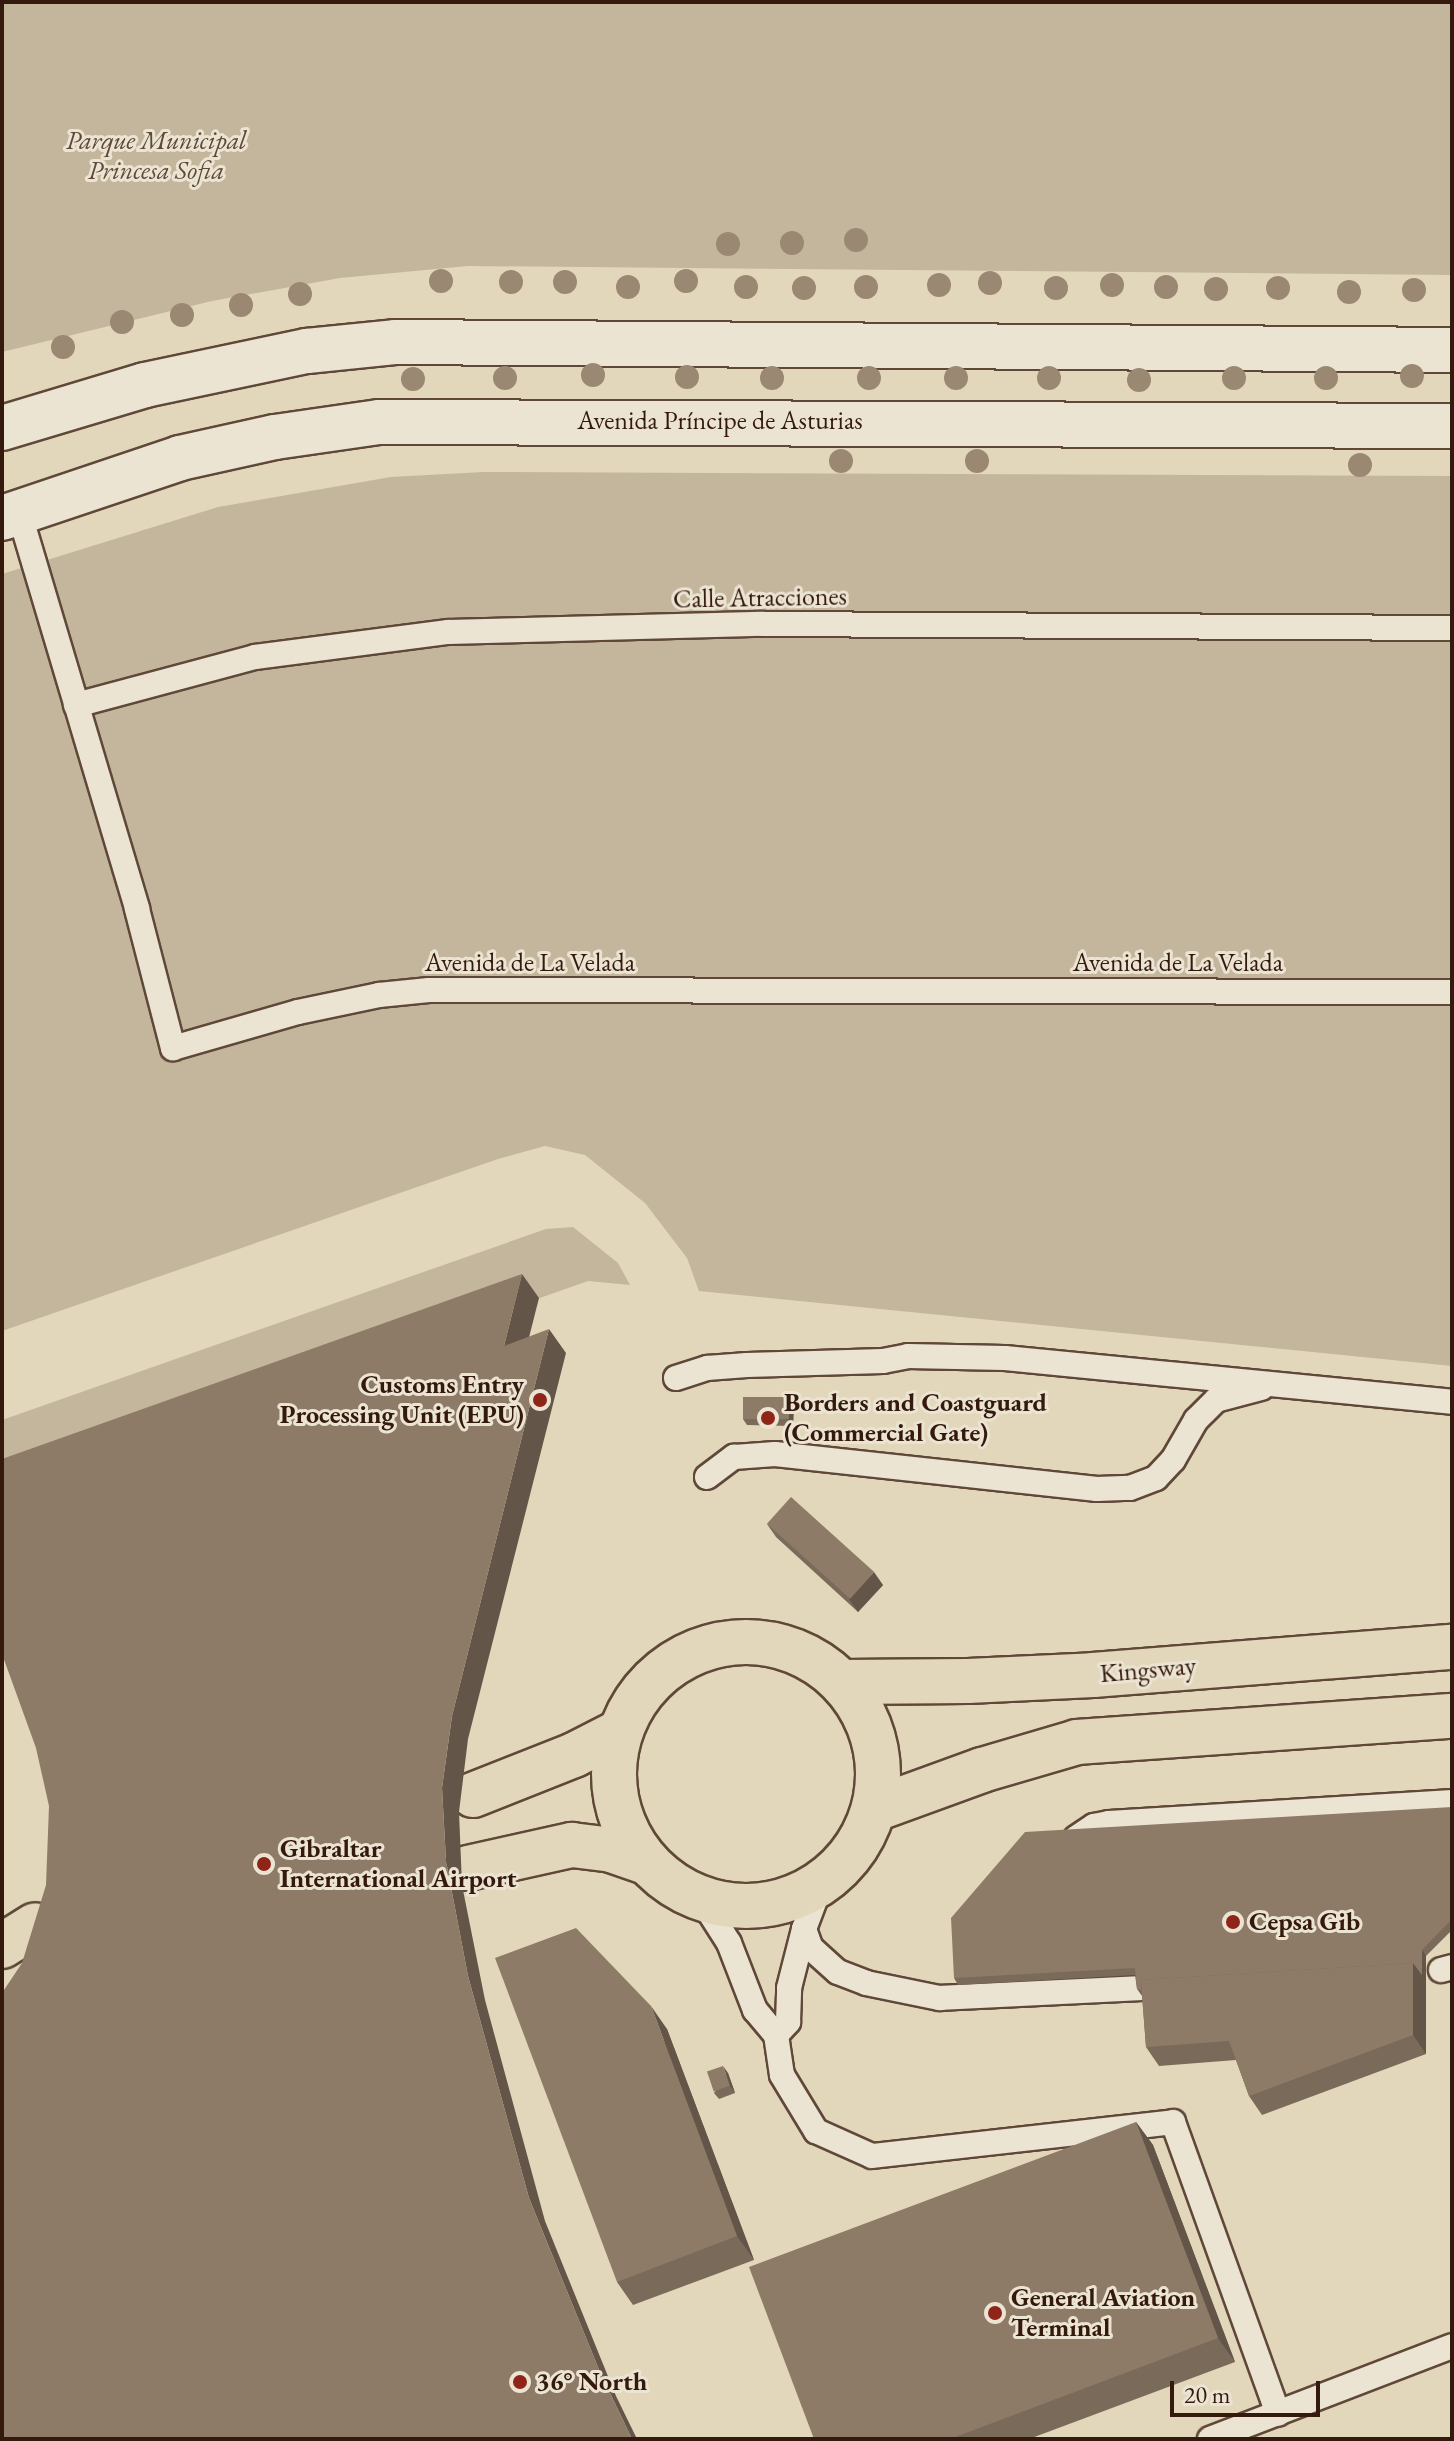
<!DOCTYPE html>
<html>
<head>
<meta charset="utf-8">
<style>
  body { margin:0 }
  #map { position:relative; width:1454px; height:2441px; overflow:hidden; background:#e2d6bb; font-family:"EB Garamond",serif }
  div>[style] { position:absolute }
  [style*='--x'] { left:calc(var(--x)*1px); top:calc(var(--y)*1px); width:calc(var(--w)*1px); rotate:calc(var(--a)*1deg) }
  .green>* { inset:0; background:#c4b69d }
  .roads { filter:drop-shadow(2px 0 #604838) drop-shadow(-2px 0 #604838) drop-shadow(0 2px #604838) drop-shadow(0 -2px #604838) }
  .lane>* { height:24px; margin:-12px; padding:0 12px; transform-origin:12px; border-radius:12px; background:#ece4d3 }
  .secondary>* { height:44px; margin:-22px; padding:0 22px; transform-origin:22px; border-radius:22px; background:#ece4d3 }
  .highway>* { height:44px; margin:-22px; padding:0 22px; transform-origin:22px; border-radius:22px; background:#e2d6bb }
  .highway>.ring { margin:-22px; padding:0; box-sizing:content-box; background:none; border:44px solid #e2d6bb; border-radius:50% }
  .trees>* { width:24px; height:24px; margin:-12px; border-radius:50%; background:#9a8873 }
  .wall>* { inset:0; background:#7a6a59 }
  .shaded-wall>* { inset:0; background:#635648 }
  .building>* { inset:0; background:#8e7b67; transform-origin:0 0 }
  .dots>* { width:22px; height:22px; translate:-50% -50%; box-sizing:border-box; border:4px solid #ece4d3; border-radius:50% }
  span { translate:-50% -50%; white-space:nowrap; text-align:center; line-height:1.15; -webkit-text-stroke:6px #ece4d3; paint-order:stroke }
  .park-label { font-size:26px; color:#5f4838; font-style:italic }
  .street-label { font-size:26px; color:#34190d }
  .poi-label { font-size:26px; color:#34190d; font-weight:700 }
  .right { translate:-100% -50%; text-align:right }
  .left { translate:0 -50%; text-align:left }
  .frame { position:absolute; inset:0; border:4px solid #34190d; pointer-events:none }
  .scale { position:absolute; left:1170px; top:2381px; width:150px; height:36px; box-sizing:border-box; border:4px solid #34190d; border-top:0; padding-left:10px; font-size:24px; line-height:28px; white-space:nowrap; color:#34190d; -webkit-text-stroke:6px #ece4d3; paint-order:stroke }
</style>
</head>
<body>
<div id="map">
  <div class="green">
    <div style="clip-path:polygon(2px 2px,1452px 2px,1452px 275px,468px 266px,340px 278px,212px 301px,2px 352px)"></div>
    <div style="clip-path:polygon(483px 472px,1452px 476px,1452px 1366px,699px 1291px,687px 1258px,645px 1203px,585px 1155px,545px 1146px,498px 1159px,2px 1331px,2px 574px,218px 507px,391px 477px)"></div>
    <div style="clip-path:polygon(573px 1227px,618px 1263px,630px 1285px,588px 1281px,2px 1488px,2px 1420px,546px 1229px)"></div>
  </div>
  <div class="roads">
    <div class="lane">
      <div style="--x:19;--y:512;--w:414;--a:73.4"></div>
      <div style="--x:137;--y:909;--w:144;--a:75.5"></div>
      <div style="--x:173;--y:1048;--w:130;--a:-16.1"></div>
      <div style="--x:298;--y:1012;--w:83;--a:-11.9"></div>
      <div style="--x:379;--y:995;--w:50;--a:-5.7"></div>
      <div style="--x:429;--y:990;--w:1023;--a:0.11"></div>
      <div style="--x:76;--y:705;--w:185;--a:-15"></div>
      <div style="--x:255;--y:657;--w:195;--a:-7.4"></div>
      <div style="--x:448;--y:632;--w:315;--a:-1.5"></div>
      <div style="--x:763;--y:624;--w:689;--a:0.33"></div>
      <div style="--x:676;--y:1378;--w:33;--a:-18"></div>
      <div style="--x:707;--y:1368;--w:40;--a:-4.3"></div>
      <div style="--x:747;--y:1365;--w:136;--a:-1.7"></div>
      <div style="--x:883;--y:1361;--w:25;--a:-11"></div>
      <div style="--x:908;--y:1356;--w:97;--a:1.2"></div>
      <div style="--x:1005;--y:1358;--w:449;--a:5.6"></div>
      <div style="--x:707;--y:1477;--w:34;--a:-37"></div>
      <div style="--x:734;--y:1457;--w:41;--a:-4.2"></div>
      <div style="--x:775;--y:1454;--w:324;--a:6.2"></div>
      <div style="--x:1097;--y:1489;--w:33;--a:-2"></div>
      <div style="--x:1130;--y:1488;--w:28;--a:-21"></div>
      <div style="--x:1156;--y:1478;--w:25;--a:-47"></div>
      <div style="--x:1173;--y:1460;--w:46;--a:-60.1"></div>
      <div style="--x:1196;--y:1420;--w:28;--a:-45"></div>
      <div style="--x:1216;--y:1400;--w:47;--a:-14.9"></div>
      <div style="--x:1076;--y:1838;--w:22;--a:-34"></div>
      <div style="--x:1094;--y:1826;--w:15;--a:-11"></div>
      <div style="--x:1109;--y:1823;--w:344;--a:-3.5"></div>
      <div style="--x:821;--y:1884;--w:48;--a:110.7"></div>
      <div style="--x:804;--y:1929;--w:20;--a:70"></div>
      <div style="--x:811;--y:1948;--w:36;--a:42"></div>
      <div style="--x:838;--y:1972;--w:30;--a:21"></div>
      <div style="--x:866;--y:1983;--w:76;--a:11.5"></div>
      <div style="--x:940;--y:1998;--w:201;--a:-2.8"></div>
      <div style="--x:701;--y:1899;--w:52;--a:57.5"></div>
      <div style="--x:729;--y:1943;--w:72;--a:68.8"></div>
      <div style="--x:755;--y:2010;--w:33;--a:50"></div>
      <div style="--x:776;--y:2035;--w:40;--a:81.5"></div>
      <div style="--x:782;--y:2075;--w:66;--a:58.7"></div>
      <div style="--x:816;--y:2131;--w:61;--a:24.1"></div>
      <div style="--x:872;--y:2156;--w:303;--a:-6.4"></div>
      <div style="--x:1173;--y:2122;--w:310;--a:70.2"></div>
      <div style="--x:1441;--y:1970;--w:11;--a:-15"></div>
      <div style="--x:776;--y:2035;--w:18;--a:-47"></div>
      <div style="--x:788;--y:2022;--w:34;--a:-88"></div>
      <div style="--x:789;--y:1988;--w:61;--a:-75.7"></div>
      <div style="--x:1210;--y:2439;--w:259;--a:-21"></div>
    </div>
    <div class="secondary">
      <div style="--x:2;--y:428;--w:149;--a:-16.7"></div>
      <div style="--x:145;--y:385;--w:166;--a:-11.9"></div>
      <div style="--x:307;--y:351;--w:88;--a:-5.8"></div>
      <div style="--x:395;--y:342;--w:1057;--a:0.43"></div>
      <div style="--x:2;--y:518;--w:188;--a:-18.6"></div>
      <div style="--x:180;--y:458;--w:97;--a:-12.5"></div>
      <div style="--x:275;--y:437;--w:105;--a:-8.2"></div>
      <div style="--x:379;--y:422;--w:1073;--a:0.21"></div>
    </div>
    <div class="highway">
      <div class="ring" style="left:614px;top:1642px;width:220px;height:220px"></div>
      <div style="--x:843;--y:1682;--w:125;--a:-0.5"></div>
      <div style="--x:968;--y:1681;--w:125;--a:-2.7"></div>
      <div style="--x:1093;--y:1675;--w:360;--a:-4.5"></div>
      <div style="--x:473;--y:1795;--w:109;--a:-21.6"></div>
      <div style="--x:574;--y:1755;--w:51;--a:-27.1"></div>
      <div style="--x:875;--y:1809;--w:114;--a:-20"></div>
      <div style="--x:982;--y:1770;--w:99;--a:-16.4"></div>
      <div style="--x:1077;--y:1742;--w:376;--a:-4"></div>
      <div style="--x:468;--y:1868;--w:107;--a:-12.5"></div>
      <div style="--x:572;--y:1845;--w:39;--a:7"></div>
      <div style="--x:611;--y:1850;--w:39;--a:19"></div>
      <div style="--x:2;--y:1946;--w:39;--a:-32"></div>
    </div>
  </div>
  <div class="trees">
    <div style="left:856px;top:240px"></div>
    <div style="left:792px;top:243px"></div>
    <div style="left:728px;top:244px"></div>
    <div style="left:441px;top:281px"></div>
    <div style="left:686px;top:281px"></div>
    <div style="left:511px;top:282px"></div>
    <div style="left:565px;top:282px"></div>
    <div style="left:990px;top:283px"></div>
    <div style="left:939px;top:285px"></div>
    <div style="left:1112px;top:285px"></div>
    <div style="left:628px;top:287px"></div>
    <div style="left:746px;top:287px"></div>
    <div style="left:866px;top:287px"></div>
    <div style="left:1166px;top:287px"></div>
    <div style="left:804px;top:288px"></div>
    <div style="left:1056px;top:288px"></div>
    <div style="left:1278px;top:288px"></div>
    <div style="left:1216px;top:289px"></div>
    <div style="left:1414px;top:290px"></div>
    <div style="left:1349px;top:292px"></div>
    <div style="left:300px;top:294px"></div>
    <div style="left:241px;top:305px"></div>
    <div style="left:182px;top:315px"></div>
    <div style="left:122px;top:322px"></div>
    <div style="left:63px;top:347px"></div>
    <div style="left:593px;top:375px"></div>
    <div style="left:1412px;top:376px"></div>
    <div style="left:687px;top:377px"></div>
    <div style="left:505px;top:378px"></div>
    <div style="left:772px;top:378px"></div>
    <div style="left:869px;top:378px"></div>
    <div style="left:956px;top:378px"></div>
    <div style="left:1049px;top:378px"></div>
    <div style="left:1234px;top:378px"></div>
    <div style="left:1326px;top:378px"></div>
    <div style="left:413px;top:379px"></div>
    <div style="left:1139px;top:380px"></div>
    <div style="left:841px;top:461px"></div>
    <div style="left:977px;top:461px"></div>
    <div style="left:1360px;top:465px"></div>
  </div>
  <div class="wall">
    <div style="clip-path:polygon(789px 1397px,794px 1403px,793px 1426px,747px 1425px,743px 1419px)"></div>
    <div style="clip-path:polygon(767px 1524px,883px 1585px,858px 1612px,776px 1537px)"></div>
    <div style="clip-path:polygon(1452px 1807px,1452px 1930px,1426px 1956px,1426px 2054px,1262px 2115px,1249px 2096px,1236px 2060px,1159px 2066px,1146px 2047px,1142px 1996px,1137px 1989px,1135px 1975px,958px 1985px,954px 1978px)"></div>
    <div style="clip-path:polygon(667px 2029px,754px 2260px,633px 2305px,617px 2282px)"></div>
    <div style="clip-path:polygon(728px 2073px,735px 2093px,719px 2099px,714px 2093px)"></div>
    <div style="clip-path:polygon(1136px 2122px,1153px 2145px,1235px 2362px,1029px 2439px,814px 2439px)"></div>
  </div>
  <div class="shaded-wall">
    <div style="clip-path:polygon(522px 1274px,539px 1298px,521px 1369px,504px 1346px)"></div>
    <div style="clip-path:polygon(549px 1329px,566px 1353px,468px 1739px,459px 1812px,462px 1885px,485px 2000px,545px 2221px,616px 2396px,637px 2439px,632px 2439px,600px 2372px,529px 2198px,468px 1976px,446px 1861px,442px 1788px,452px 1716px)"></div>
    <div style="clip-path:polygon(789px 1397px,794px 1403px,793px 1426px,788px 1419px)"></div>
    <div style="clip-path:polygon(874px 1572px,883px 1585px,858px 1612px,849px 1599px)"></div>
    <div style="clip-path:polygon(1422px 1950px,1426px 1956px,1426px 2054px,1413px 2035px,1413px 1963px)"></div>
    <div style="clip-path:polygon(651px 2006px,667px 2029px,754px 2260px,737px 2236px)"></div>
    <div style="clip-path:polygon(723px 2066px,728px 2073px,735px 2093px,730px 2086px)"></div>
    <div style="clip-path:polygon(1136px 2122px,1153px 2145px,1235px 2362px,1218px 2338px)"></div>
  </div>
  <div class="building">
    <div style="clip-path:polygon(522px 1274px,504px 1346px,549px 1329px,452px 1716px,442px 1788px,446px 1861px,468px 1976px,529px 2198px,600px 2372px,632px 2439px,2px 2439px,2px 1993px,22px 1963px,46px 1885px,49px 1806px,36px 1748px,2px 1654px,2px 1459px)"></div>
    <div style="left:743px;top:1397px;width:46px;height:22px"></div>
    <div style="left:791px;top:1497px;width:112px;height:36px;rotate:42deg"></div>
    <div style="clip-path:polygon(1452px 1807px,1452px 1919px,1422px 1950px,1422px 1975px,1413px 1963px,1141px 1980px,1141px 1990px,1137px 1989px,1135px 1968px,954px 1978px,951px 1918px,1025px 1832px)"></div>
    <div style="clip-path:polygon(576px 1928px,651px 2006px,737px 2236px,617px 2282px,495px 1958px)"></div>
    <div style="clip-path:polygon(1413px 1963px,1413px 2035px,1249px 2096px,1229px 2041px,1146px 2047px,1141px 1980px)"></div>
    <div style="left:723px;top:2066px;width:21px;height:17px;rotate:71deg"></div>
    <div style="clip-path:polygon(1136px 2122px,1218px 2338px,950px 2439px,814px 2439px,749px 2267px)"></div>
  </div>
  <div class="dots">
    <div style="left:540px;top:1400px;background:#8f2418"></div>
    <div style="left:768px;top:1418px;background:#8f2418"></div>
    <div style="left:264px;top:1864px;background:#8f2418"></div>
    <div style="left:1233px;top:1922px;background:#8f2418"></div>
    <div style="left:995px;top:2313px;background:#8f2418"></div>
    <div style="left:520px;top:2382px;background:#8f2418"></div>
  </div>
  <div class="park-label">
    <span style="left:156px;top:156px">Parque Municipal<br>Princesa Sofia</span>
  </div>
  <div class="street-label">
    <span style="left:720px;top:421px">Avenida Príncipe de Asturias</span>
    <span style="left:760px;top:598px;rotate:-1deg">Calle Atracciones</span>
    <span style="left:530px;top:963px">Avenida de La Velada</span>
    <span style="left:1178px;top:963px">Avenida de La Velada</span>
    <span style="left:1148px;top:1670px;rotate:-5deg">Kingsway</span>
  </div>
  <div class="poi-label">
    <span class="right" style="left:524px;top:1400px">Customs Entry<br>Processing Unit (EPU)</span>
    <span class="left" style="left:784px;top:1418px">Borders and Coastguard<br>(Commercial Gate)</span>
    <span class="left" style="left:280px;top:1864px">Gibraltar<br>International Airport</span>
    <span class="left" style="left:1249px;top:1922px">Cepsa Gib</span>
    <span class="left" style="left:1011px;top:2313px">General Aviation<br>Terminal</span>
    <span class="left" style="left:536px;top:2382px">36° North</span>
  </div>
  <div class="frame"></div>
  <div class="scale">20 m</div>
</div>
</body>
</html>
